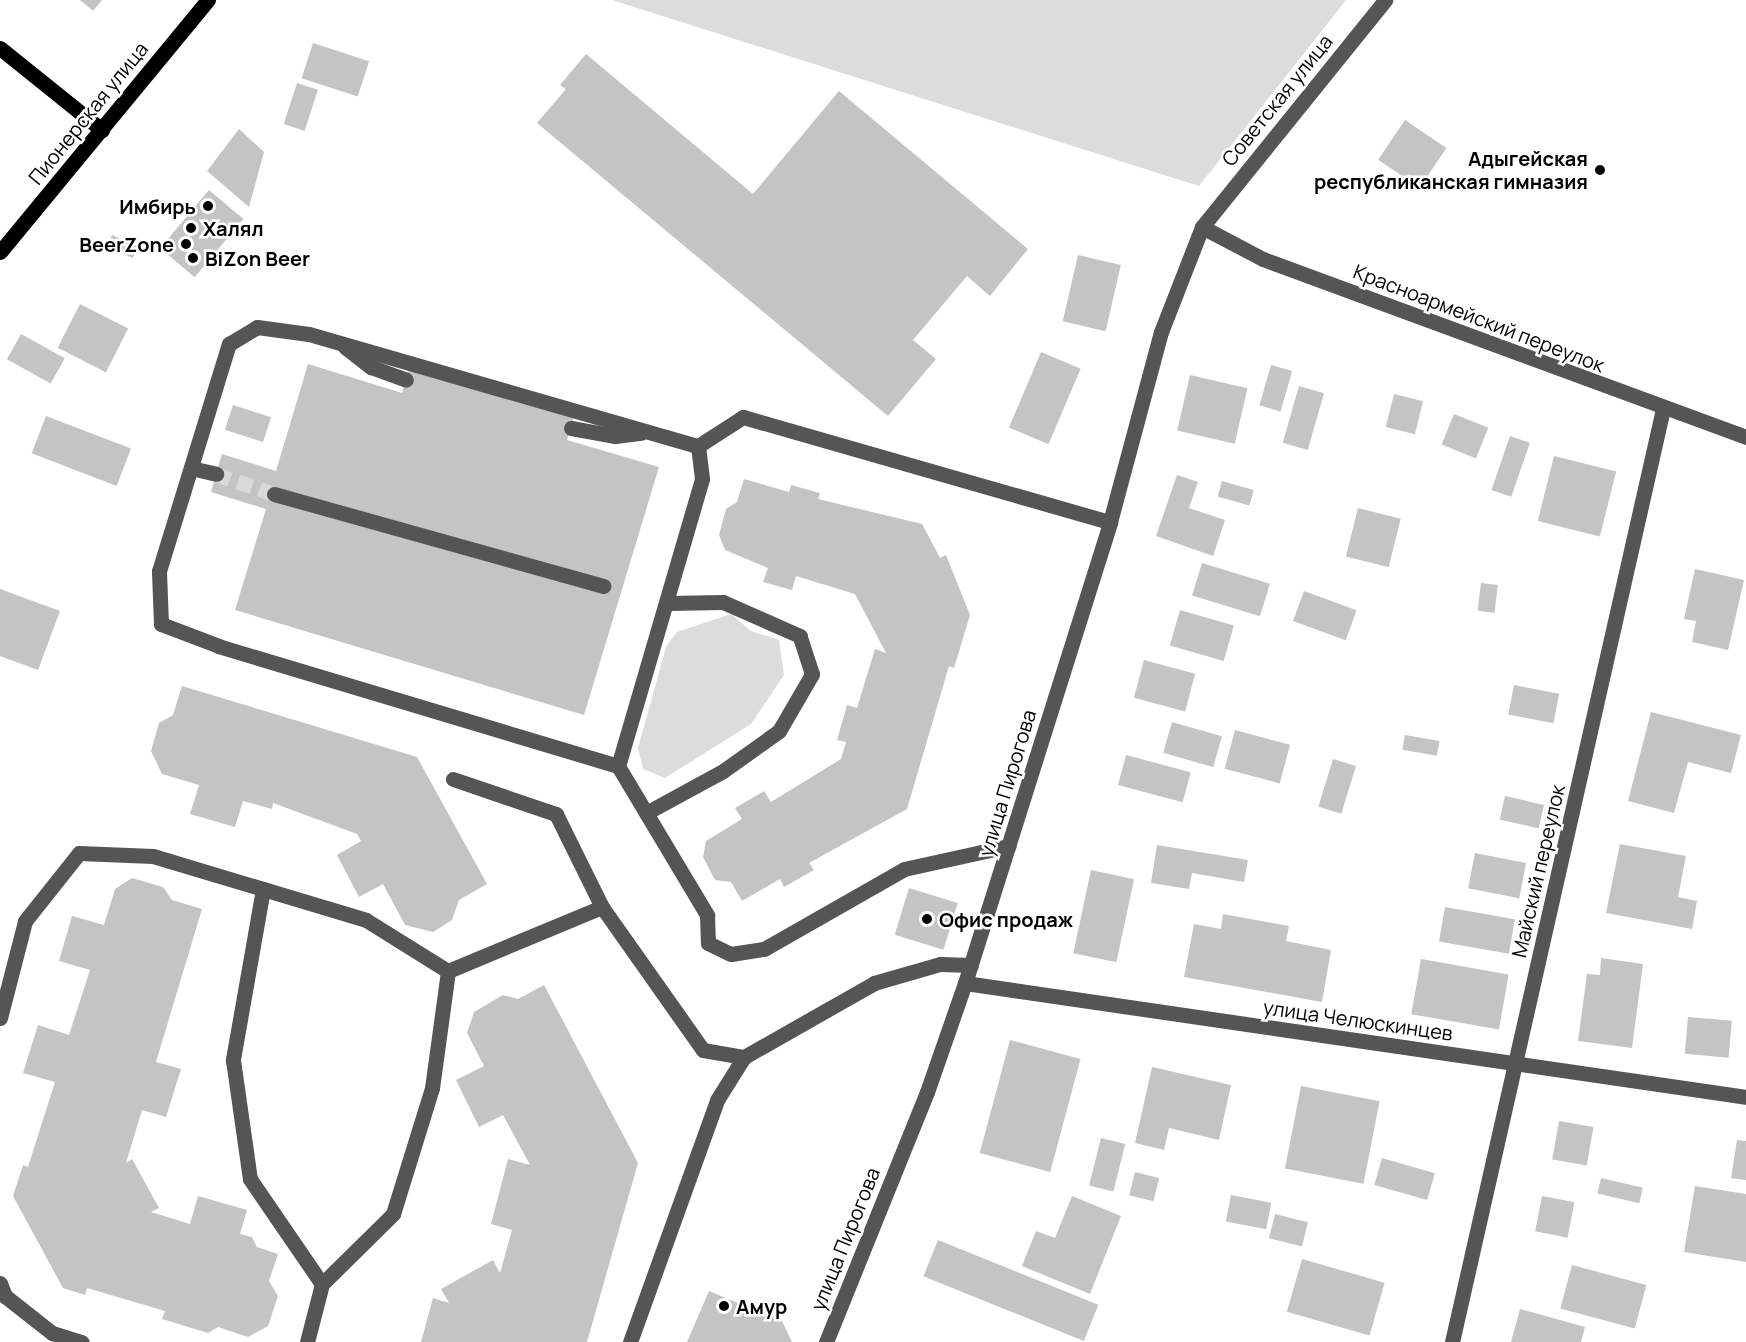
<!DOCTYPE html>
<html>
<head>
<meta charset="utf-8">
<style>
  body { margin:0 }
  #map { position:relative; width:1746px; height:1342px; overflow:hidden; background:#fff; font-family:Manrope,sans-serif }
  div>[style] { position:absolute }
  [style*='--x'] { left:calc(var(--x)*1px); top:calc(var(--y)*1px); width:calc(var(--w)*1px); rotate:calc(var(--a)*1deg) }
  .green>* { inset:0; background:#dcdcdc }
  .building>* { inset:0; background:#c4c4c4; transform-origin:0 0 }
  .minor-tunnel>* { height:15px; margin-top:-7.5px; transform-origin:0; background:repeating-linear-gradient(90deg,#d9d9d9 0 15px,transparent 0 23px) }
  .minor>* { height:15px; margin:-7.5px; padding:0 7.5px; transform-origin:7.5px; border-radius:7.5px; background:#555 }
  .major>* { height:15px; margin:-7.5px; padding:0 7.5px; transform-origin:7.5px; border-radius:7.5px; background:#000 }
  .dots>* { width:16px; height:16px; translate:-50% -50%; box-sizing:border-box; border:3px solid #fff; border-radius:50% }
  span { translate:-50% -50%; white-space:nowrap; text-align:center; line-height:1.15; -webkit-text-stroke:5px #fff; paint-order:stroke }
  .street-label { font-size:20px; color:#000 }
  .poi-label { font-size:20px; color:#000; font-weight:700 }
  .right { translate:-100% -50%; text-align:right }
  .left { translate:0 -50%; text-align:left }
</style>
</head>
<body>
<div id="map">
  <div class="green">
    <div style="clip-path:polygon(612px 0,1346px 0,1199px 186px)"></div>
    <div style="clip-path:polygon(731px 614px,751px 631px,779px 640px,784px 675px,751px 724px,665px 778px,643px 769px,638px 748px,666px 647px,677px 632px)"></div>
  </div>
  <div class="building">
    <div style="clip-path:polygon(80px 0,102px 0,93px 11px)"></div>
    <div style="left:313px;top:43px;width:59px;height:37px;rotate:18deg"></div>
    <div style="clip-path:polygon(586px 54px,753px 194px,839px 91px,1028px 249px,990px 296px,967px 276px,913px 340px,936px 359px,888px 416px,537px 123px,566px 89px,560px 85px)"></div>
    <div style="left:297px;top:83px;width:22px;height:43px;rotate:18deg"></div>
    <div style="left:1405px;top:120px;width:50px;height:48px;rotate:34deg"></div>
    <div style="clip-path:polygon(239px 129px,264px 152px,249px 207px,207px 171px)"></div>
    <div style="left:209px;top:190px;width:45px;height:76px;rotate:40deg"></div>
    <div style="left:112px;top:235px;width:28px;height:13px;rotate:23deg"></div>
    <div style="left:1078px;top:255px;width:44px;height:68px;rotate:13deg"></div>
    <div style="left:80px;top:304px;width:54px;height:49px;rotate:27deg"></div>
    <div style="left:21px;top:334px;width:50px;height:29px;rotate:29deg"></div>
    <div style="left:1041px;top:352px;width:43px;height:82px;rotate:23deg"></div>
    <div style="clip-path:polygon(308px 364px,402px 393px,409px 367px,574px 416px,567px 440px,659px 467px,584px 715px,235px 610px,266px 509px,211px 492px,216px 474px,222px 454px,276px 471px)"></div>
    <div style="left:1271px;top:365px;width:22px;height:42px;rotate:16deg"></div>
    <div style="left:1190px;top:375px;width:59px;height:57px;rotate:13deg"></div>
    <div style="left:1299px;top:386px;width:26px;height:59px;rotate:16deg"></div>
    <div style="left:1394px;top:394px;width:30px;height:34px;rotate:14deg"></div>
    <div style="left:233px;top:405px;width:40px;height:26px;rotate:18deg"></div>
    <div style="left:1454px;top:414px;width:37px;height:33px;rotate:22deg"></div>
    <div style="left:46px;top:416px;width:91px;height:40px;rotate:21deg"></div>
    <div style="left:1510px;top:436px;width:21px;height:57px;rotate:19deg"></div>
    <div style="left:1554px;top:456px;width:64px;height:67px;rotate:14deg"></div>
    <div style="clip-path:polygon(1177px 475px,1198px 482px,1189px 508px,1225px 520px,1213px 556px,1156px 536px)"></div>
    <div style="clip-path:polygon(744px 479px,789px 492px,791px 485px,820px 493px,818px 499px,922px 524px,940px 558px,946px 555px,970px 615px,954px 668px,949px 666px,907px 809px,809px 863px,814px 870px,784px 887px,780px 879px,742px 901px,731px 882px,715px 880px,703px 857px,706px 841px,742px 819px,735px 808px,764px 791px,771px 802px,841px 759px,846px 742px,837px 740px,847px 705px,857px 708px,875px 649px,886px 653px,855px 594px,796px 576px,792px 590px,763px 582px,768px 568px,725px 550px,719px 535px,726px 509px,737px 502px)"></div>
    <div style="left:1222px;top:481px;width:33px;height:16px;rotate:16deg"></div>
    <div style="left:1358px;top:508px;width:44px;height:50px;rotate:14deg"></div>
    <div style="left:1202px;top:563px;width:71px;height:34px;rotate:17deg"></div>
    <div style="clip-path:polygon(1695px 569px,1744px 580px,1728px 650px,1692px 642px,1696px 621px,1684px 619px)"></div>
    <div style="left:1481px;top:583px;width:17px;height:28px;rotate:7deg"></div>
    <div style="clip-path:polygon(0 589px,60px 611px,38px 670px,0 656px)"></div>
    <div style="left:1304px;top:591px;width:56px;height:32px;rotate:20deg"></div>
    <div style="left:1180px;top:610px;width:56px;height:37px;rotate:16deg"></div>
    <div style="left:1144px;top:660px;width:53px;height:39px;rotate:15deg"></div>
    <div style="left:1514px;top:685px;width:46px;height:30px;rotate:11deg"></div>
    <div style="clip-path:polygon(182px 686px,417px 757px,487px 884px,459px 900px,452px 920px,433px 932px,405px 925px,383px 884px,359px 897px,337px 855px,361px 841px,357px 834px,273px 803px,272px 809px,243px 801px,235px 827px,190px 814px,199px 785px,162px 774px,151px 751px,159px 723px,173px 715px)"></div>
    <div style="clip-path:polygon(1651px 712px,1741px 735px,1731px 773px,1688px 762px,1674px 813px,1628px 801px)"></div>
    <div style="left:1172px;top:722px;width:52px;height:32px;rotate:16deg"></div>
    <div style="left:1235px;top:730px;width:57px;height:40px;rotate:15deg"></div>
    <div style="left:1405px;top:735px;width:35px;height:15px;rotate:10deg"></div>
    <div style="left:1126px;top:755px;width:67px;height:31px;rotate:15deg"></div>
    <div style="left:1333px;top:759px;width:24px;height:50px;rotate:17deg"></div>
    <div style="left:1505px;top:796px;width:40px;height:24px;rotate:13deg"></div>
    <div style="clip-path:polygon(1620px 844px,1686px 856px,1678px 897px,1697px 901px,1692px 929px,1606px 913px)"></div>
    <div style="clip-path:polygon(1157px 845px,1248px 860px,1244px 882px,1192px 873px,1189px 889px,1151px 883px)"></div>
    <div style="left:1475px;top:853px;width:52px;height:36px;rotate:11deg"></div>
    <div style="left:1091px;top:870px;width:44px;height:85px;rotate:12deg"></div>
    <div style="clip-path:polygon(132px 878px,163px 887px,172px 900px,202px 909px,156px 1062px,181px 1069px,166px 1117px,142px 1110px,126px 1163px,132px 1159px,159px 1208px,151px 1212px,190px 1224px,198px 1196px,247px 1210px,240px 1234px,252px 1237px,257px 1247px,278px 1254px,269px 1281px,278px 1296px,268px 1326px,248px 1337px,218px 1327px,208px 1333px,162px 1319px,165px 1311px,87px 1288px,85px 1295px,63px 1288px,13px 1196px,23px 1165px,28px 1167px,55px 1082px,23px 1073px,38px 1025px,69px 1035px,90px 970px,59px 961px,72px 916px,104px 925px,115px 889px)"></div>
    <div style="left:909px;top:888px;width:51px;height:49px;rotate:17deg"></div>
    <div style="left:1445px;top:907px;width:71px;height:35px;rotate:10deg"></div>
    <div style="clip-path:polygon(1223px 914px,1289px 926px,1286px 941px,1331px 950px,1322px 1002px,1184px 977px,1194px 924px,1221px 929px)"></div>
    <div style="clip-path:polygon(1601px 958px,1643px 964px,1632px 1048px,1578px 1041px,1587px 974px,1600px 975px)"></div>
    <div style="left:1421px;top:959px;width:89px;height:56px;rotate:10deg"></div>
    <div style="clip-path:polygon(544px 985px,638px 1163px,587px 1342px,421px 1342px,433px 1298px,449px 1303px,441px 1289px,493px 1260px,500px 1273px,512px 1230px,491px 1224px,508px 1159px,530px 1165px,503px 1115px,479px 1127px,456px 1080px,484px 1066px,467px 1033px,474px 1012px,503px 995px,518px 999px)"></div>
    <div style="left:1688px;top:1017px;width:44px;height:37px;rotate:5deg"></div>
    <div style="left:1010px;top:1040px;width:73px;height:117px;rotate:15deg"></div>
    <div style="clip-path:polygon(1152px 1067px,1231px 1085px,1219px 1140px,1169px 1128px,1164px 1150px,1135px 1143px)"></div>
    <div style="left:1301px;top:1086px;width:80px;height:84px;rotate:11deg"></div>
    <div style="left:1559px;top:1121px;width:35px;height:39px;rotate:10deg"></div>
    <div style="left:1101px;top:1138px;width:25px;height:49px;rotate:14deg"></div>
    <div style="clip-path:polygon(1737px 1140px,1746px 1141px,1746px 1180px,1731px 1178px)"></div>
    <div style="left:1382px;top:1158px;width:55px;height:28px;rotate:16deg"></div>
    <div style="left:1135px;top:1172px;width:25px;height:24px;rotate:14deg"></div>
    <div style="left:1601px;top:1178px;width:43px;height:16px;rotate:13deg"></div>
    <div style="clip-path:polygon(1695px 1186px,1746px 1194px,1746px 1262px,1684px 1252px)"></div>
    <div style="left:1231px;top:1195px;width:41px;height:27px;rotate:11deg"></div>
    <div style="clip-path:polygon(1072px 1196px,1121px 1216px,1090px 1294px,1022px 1266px,1036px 1231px,1055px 1238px)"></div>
    <div style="left:1542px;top:1196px;width:33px;height:36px;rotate:11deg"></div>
    <div style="left:1275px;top:1214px;width:34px;height:25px;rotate:14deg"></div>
    <div style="left:938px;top:1240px;width:173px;height:39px;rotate:22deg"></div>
    <div style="left:1302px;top:1259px;width:86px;height:55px;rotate:16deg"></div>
    <div style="left:1572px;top:1265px;width:77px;height:45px;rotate:15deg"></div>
    <div style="clip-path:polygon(709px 1291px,782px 1321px,792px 1342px,687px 1342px)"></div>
    <div style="clip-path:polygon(1520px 1309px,1585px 1327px,1581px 1342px,1511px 1342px)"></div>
  </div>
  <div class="minor-tunnel">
    <div style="--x:216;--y:474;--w:61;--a:19"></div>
  </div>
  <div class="minor">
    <div style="--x:1202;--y:227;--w:69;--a:27.7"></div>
    <div style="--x:1263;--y:259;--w:515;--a:20.23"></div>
    <div style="--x:345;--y:347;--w:33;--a:38"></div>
    <div style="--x:371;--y:367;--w:37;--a:20"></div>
    <div style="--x:571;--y:428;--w:45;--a:10.3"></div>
    <div style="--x:615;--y:436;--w:26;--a:-7"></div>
    <div style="--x:698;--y:446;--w:33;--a:83"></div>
    <div style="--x:702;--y:479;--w:299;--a:106.3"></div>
    <div style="--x:618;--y:766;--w:174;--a:59.1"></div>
    <div style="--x:707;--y:915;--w:28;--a:88"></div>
    <div style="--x:708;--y:943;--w:25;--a:26"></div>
    <div style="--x:731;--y:954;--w:33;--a:-9"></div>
    <div style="--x:764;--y:949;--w:161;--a:-29.7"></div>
    <div style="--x:904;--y:869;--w:107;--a:-12.4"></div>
    <div style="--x:191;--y:468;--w:26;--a:13"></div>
    <div style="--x:274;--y:494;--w:342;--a:15.6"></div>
    <div style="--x:618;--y:766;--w:417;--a:-163.3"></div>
    <div style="--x:219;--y:646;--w:62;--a:-159.2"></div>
    <div style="--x:161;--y:624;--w:53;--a:-92.2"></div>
    <div style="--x:159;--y:571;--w:238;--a:-72.9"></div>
    <div style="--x:229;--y:344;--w:33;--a:-31"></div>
    <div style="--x:257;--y:327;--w:52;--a:7.7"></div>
    <div style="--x:309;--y:334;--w:405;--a:16.1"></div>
    <div style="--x:698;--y:446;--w:54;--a:-32.8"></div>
    <div style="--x:743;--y:417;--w:382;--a:16"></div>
    <div style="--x:453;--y:779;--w:109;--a:18.8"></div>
    <div style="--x:556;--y:814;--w:104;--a:63.7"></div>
    <div style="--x:602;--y:907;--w:175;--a:54.8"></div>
    <div style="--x:703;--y:1050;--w:42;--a:9.7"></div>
    <div style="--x:744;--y:1057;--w:150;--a:-29.6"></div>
    <div style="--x:874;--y:983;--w:69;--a:-16.1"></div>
    <div style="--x:940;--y:964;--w:31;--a:2"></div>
    <div style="--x:646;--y:813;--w:88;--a:-28.6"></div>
    <div style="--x:723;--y:771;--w:69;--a:-35.5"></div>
    <div style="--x:779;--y:731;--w:66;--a:-59.9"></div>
    <div style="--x:812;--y:674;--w:40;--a:-108"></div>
    <div style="--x:800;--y:636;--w:84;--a:-156.2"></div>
    <div style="--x:723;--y:602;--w:54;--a:178.9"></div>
    <div style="--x:263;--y:889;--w:174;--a:100"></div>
    <div style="--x:233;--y:1060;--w:120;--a:81.9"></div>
    <div style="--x:250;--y:1179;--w:127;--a:55.6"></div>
    <div style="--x:322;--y:1284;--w:100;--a:-44.6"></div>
    <div style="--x:393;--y:1214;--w:132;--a:-72.8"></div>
    <div style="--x:432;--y:1088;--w:118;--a:-82.2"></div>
    <div style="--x:965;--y:983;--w:789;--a:8.3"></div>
    <div style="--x:0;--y:1018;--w:100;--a:-75.5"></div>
    <div style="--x:25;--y:921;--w:87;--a:-51.5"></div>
    <div style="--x:79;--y:853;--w:74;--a:2.3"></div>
    <div style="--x:153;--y:856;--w:222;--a:16.7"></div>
    <div style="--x:366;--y:920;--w:97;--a:31.9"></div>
    <div style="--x:448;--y:971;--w:167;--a:-22.6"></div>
    <div style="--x:0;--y:1283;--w:14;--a:69"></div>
    <div style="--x:5;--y:1296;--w:60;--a:38.2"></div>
    <div style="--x:52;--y:1333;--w:31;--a:17"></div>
    <div style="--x:307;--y:1342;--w:60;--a:-75.5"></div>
    <div style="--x:630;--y:1342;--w:257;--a:-70.2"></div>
    <div style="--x:717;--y:1100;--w:51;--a:-57.9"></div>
    <div style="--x:826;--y:1342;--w:270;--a:-68"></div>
    <div style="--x:927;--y:1092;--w:115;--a:-70.8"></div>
    <div style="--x:965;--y:983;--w:483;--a:-72.5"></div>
    <div style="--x:1110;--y:522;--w:197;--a:-75"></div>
    <div style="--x:1161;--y:332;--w:113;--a:-68.7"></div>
    <div style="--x:1202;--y:227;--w:292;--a:-51.1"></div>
    <div style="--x:1452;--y:1342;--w:957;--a:-77.26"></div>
  </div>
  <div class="major">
    <div style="--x:0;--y:48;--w:131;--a:38.8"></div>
    <div style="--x:0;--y:252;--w:327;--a:-50.5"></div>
  </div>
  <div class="dots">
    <div style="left:1600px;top:170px;background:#000"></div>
    <div style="left:208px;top:206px;background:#000"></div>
    <div style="left:191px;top:228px;background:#000"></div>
    <div style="left:186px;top:244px;background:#000"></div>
    <div style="left:193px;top:258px;background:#000"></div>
    <div style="left:927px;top:919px;background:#000"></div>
    <div style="left:724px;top:1306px;background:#000"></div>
  </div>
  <div class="street-label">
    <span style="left:1277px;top:100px;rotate:-51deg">Советская улица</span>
    <span style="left:88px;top:113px;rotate:-51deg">Пионерская улица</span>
    <span style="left:1479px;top:318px;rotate:21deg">Красноармейский переулок</span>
    <span style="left:1007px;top:783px;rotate:-73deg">улица Пирогова</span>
    <span style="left:1538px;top:871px;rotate:-77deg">Майский переулок</span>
    <span style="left:1358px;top:1020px;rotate:8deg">улица Челюскинцев</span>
    <span style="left:845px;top:1239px;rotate:-68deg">улица Пирогова</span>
  </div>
  <div class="poi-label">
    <span class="right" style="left:1588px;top:170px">Адыгейская<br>республиканская гимназия</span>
    <span class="right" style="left:196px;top:206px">Имбирь</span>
    <span class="left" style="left:203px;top:228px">Халял</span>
    <span class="right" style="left:174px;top:244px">BeerZone</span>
    <span class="left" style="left:205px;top:258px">BiZon Beer</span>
    <span class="left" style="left:939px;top:919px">Офис продаж</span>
    <span class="left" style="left:736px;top:1306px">Амур</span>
  </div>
</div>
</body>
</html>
